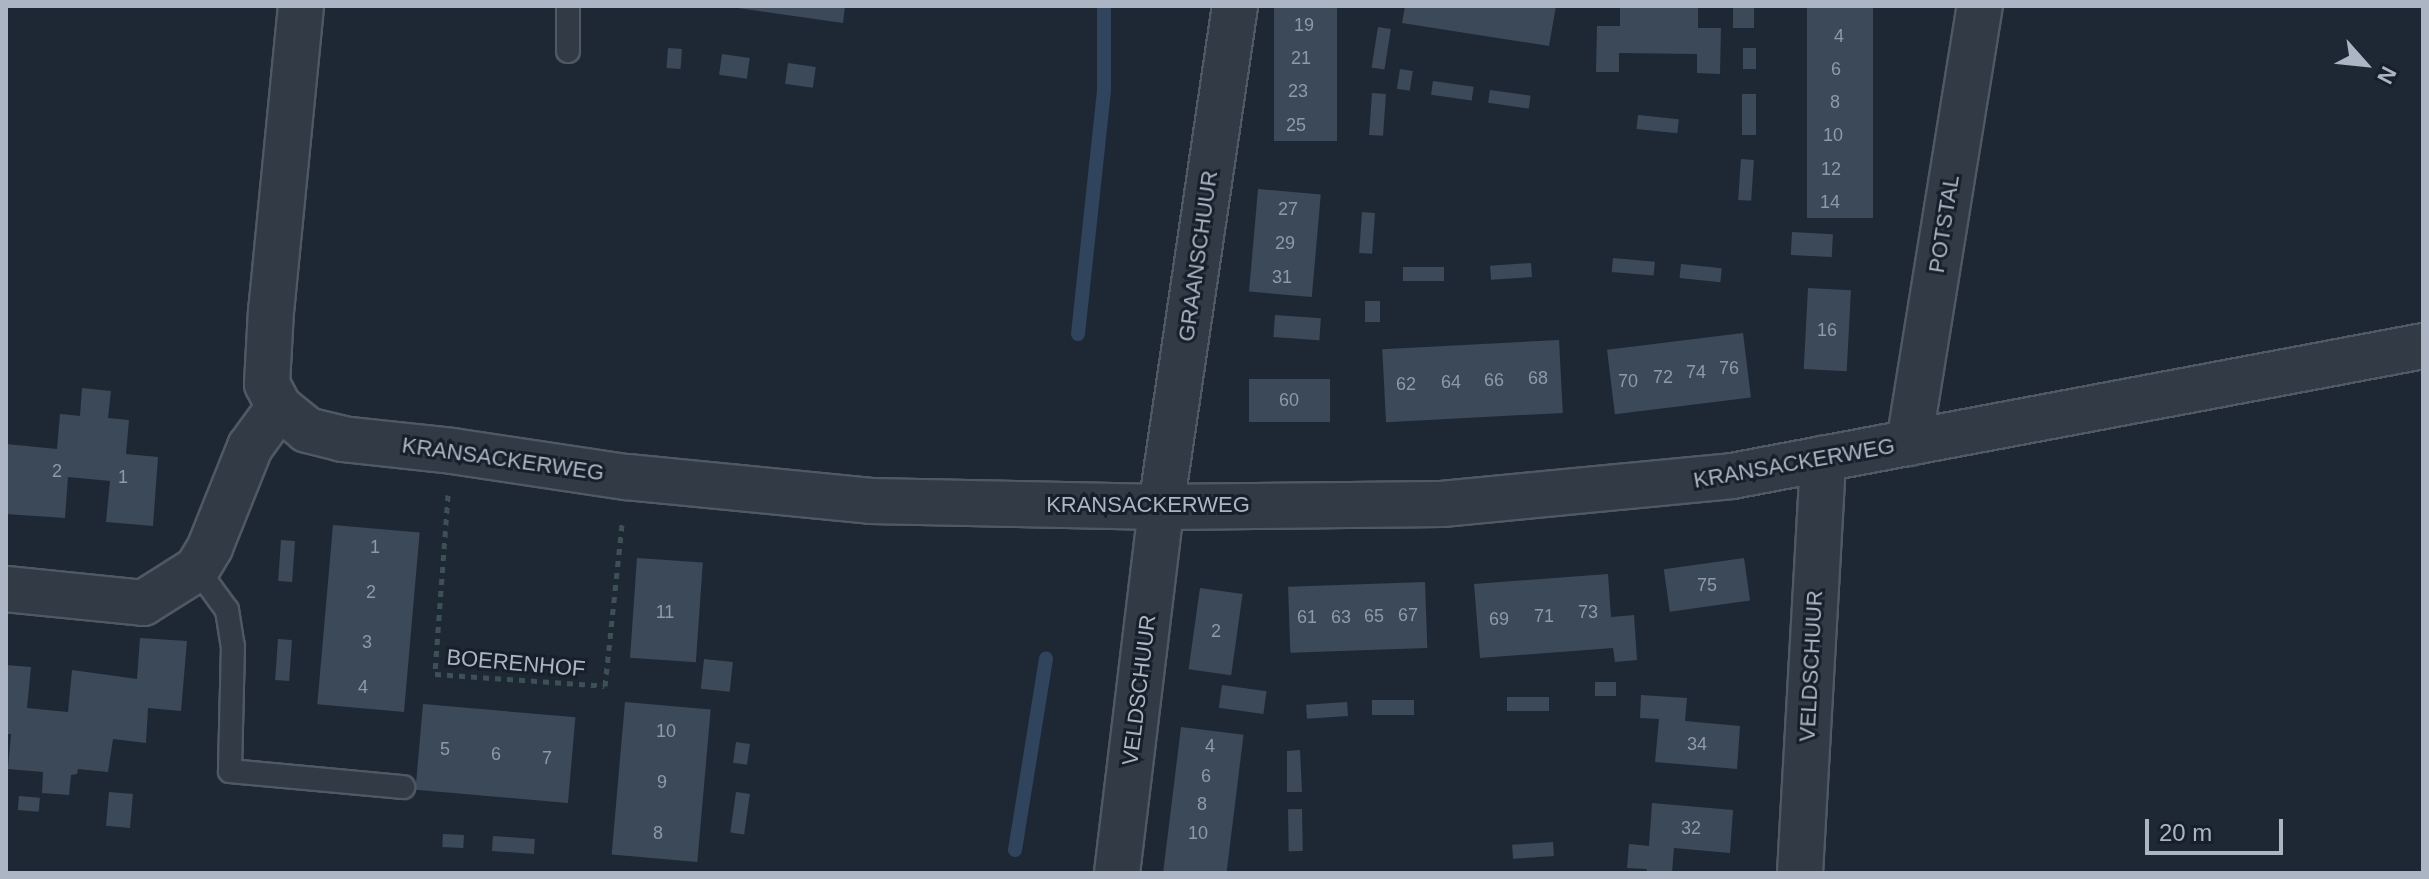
<!DOCTYPE html>
<html>
<head>
<meta charset="utf-8">
<style>
  body { margin:0 }
  #map { position:relative; width:2429px; height:879px; overflow:hidden; background:#1e2835; font-family:Helvetica,sans-serif }
  div>[style] { position:absolute }
  [style*='--x'] { left:calc(var(--x)*1px); top:calc(var(--y)*1px); width:calc(var(--w)*1px); rotate:calc(var(--a)*1deg) }
  .stream>* { height:14px; margin:-7px; padding:0 7px; transform-origin:7px; border-radius:7px; background:#30445d }
  .building>* { inset:0; background:#3c4958; transform-origin:0 0 }
  .path>* { height:5px; margin-top:-2.5px; transform-origin:0; background:repeating-linear-gradient(90deg,#3d5154 0 6px,transparent 0 12px) }
  .roads { filter:drop-shadow(2px 0 #4f5864) drop-shadow(-2px 0 #4f5864) drop-shadow(0 2px #4f5864) drop-shadow(0 -2px #4f5864) }
  .lane>* { height:22px; margin:-11px; padding:0 11px; transform-origin:11px; border-radius:11px; background:#313a45 }
  .street>* { height:44px; margin:-22px; padding:0 22px; transform-origin:22px; border-radius:22px; background:#313a45 }
  span { translate:-50% -50%; white-space:nowrap; text-align:center; line-height:1.15; -webkit-text-stroke:6px #171f2a; paint-order:stroke }
  .number-label { font-size:18px; color:#8f9aa8 }
  .number-label span { -webkit-text-stroke-width:0 }
  .street-label { font-size:22px; color:#abb5c3 }
  .frame { position:absolute; inset:0; border:8px solid #abb5c3; pointer-events:none }
  .north { position:absolute; left:2325px; top:24px; width:80px; height:80px; -webkit-text-stroke:6px #171f2a; paint-order:stroke; rotate:117deg; font-size:22px; font-weight:700; line-height:32px; text-align:center; color:#abb5c3 }
  .north::after { content:''; display:block; margin:auto; width:28px; height:36px; background:#abb5c3; clip-path:polygon(50% 0,100% 100%,50% 72%,0 100%) }
  .scale { position:absolute; left:2145px; top:819px; width:138px; height:36px; box-sizing:border-box; border:4px solid #abb5c3; border-top:0; padding-left:10px; font-size:24px; line-height:28px; white-space:nowrap; color:#abb5c3; -webkit-text-stroke:6px #171f2a; paint-order:stroke }
</style>
</head>
<body>
<div id="map">
  <div class="stream">
    <div style="--x:1078;--y:334;--w:245;--a:-83.9"></div>
    <div style="--x:1104;--y:90;--w:84;--a:-90"></div>
    <div style="--x:1015;--y:850;--w:194;--a:-80.8"></div>
  </div>
  <div class="building">
    <div style="clip-path:polygon(724px 6px,845px 6px,843px 23px)"></div>
    <div style="left:1274px;top:6px;width:63px;height:135px"></div>
    <div style="clip-path:polygon(1405px 6px,1556px 6px,1549px 46px,1402px 23px)"></div>
    <div style="clip-path:polygon(1620px 6px,1698px 6px,1698px 28px,1721px 28px,1720px 74px,1697px 73px,1697px 54px,1619px 53px,1619px 72px,1596px 72px,1597px 26px,1620px 26px)"></div>
    <div style="left:1733px;top:6px;width:21px;height:22px"></div>
    <div style="left:1807px;top:6px;width:66px;height:212px"></div>
    <div style="left:1378px;top:27px;width:13px;height:41px;rotate:9deg"></div>
    <div style="left:668px;top:48px;width:14px;height:20px;rotate:4deg"></div>
    <div style="left:1743px;top:48px;width:13px;height:21px"></div>
    <div style="left:722px;top:54px;width:28px;height:21px;rotate:8deg"></div>
    <div style="left:788px;top:63px;width:28px;height:21px;rotate:8deg"></div>
    <div style="left:1400px;top:69px;width:13px;height:20px;rotate:9deg"></div>
    <div style="left:1433px;top:81px;width:41px;height:14px;rotate:8deg"></div>
    <div style="left:1490px;top:90px;width:41px;height:13px;rotate:8deg"></div>
    <div style="left:1372px;top:93px;width:14px;height:42px;rotate:4deg"></div>
    <div style="left:1742px;top:94px;width:14px;height:41px"></div>
    <div style="left:1638px;top:115px;width:41px;height:14px;rotate:6deg"></div>
    <div style="left:1741px;top:159px;width:13px;height:41px;rotate:4deg"></div>
    <div style="left:1258px;top:189px;width:63px;height:103px;rotate:5deg"></div>
    <div style="left:1362px;top:212px;width:13px;height:41px;rotate:4deg"></div>
    <div style="left:1792px;top:232px;width:41px;height:23px;rotate:3deg"></div>
    <div style="left:1613px;top:258px;width:42px;height:14px;rotate:5deg"></div>
    <div style="left:1531px;top:263px;width:14px;height:41px;rotate:86deg"></div>
    <div style="left:1681px;top:264px;width:41px;height:14px;rotate:6deg"></div>
    <div style="left:1444px;top:267px;width:14px;height:41px;rotate:90deg"></div>
    <div style="left:1808px;top:288px;width:43px;height:81px;rotate:3deg"></div>
    <div style="left:1380px;top:301px;width:21px;height:15px;rotate:90deg"></div>
    <div style="left:1275px;top:315px;width:46px;height:22px;rotate:4deg"></div>
    <div style="left:1743px;top:333px;width:65px;height:137px;rotate:83deg"></div>
    <div style="left:1559px;top:340px;width:73px;height:177px;rotate:87deg"></div>
    <div style="left:1249px;top:379px;width:81px;height:43px"></div>
    <div style="clip-path:polygon(82px 388px,111px 391px,108px 418px,129px 420px,126px 454px,158px 457px,153px 526px,106px 522px,110px 481px,68px 477px,65px 518px,6px 514px,6px 444px,57px 449px,60px 414px,80px 416px)"></div>
    <div style="left:333px;top:525px;width:87px;height:180px;rotate:5deg"></div>
    <div style="left:281px;top:540px;width:14px;height:41px;rotate:4deg"></div>
    <div style="left:637px;top:558px;width:66px;height:100px;rotate:4deg"></div>
    <div style="left:1744px;top:558px;width:43px;height:81px;rotate:82deg"></div>
    <div style="clip-path:polygon(1608px 574px,1611px 617px,1634px 615px,1637px 660px,1615px 662px,1613px 648px,1480px 658px,1474px 584px)"></div>
    <div style="left:1425px;top:582px;width:66px;height:137px;rotate:88deg"></div>
    <div style="left:1200px;top:588px;width:43px;height:82px;rotate:8deg"></div>
    <div style="clip-path:polygon(140px 638px,187px 641px,181px 711px,148px 708px,146px 743px,113px 739px,108px 772px,78px 769px,77px 774px,71px 775px,69px 795px,42px 793px,43px 772px,8px 769px,11px 734px,6px 734px,6px 665px,31px 667px,27px 708px,68px 712px,72px 670px,137px 679px)"></div>
    <div style="left:278px;top:639px;width:14px;height:41px;rotate:4deg"></div>
    <div style="left:704px;top:659px;width:29px;height:30px;rotate:6deg"></div>
    <div style="left:1616px;top:682px;width:14px;height:21px;rotate:90deg"></div>
    <div style="left:1222px;top:685px;width:45px;height:23px;rotate:8deg"></div>
    <div style="clip-path:polygon(1641px 695px,1687px 698px,1685px 721px,1740px 726px,1737px 769px,1655px 762px,1659px 719px,1640px 718px)"></div>
    <div style="left:1549px;top:697px;width:14px;height:42px;rotate:90deg"></div>
    <div style="left:1414px;top:700px;width:15px;height:42px;rotate:90deg"></div>
    <div style="left:625px;top:702px;width:86px;height:153px;rotate:5deg"></div>
    <div style="left:1347px;top:702px;width:14px;height:41px;rotate:86deg"></div>
    <div style="left:423px;top:704px;width:153px;height:86px;rotate:5deg"></div>
    <div style="left:1181px;top:727px;width:63px;height:147px;rotate:7deg"></div>
    <div style="left:736px;top:742px;width:14px;height:21px;rotate:8deg"></div>
    <div style="clip-path:polygon(1300px 750px,1302px 792px,1287px 792px,1287px 751px)"></div>
    <div style="left:109px;top:792px;width:24px;height:34px;rotate:5deg"></div>
    <div style="left:736px;top:792px;width:14px;height:41px;rotate:8deg"></div>
    <div style="left:19px;top:796px;width:21px;height:14px;rotate:5deg"></div>
    <div style="clip-path:polygon(1652px 803px,1733px 810px,1730px 853px,1674px 848px,1672px 873px,1646px 873px,1647px 869px,1627px 868px,1629px 844px,1649px 846px)"></div>
    <div style="left:1302px;top:809px;width:42px;height:14px;rotate:89deg"></div>
    <div style="left:443px;top:834px;width:21px;height:13px;rotate:3deg"></div>
    <div style="left:493px;top:836px;width:42px;height:15px;rotate:4deg"></div>
    <div style="left:1553px;top:842px;width:14px;height:41px;rotate:86deg"></div>
  </div>
  <div class="path">
    <div style="--x:448;--y:495;--w:179;--a:94.2"></div>
    <div style="--x:435;--y:674;--w:170;--a:4"></div>
    <div style="--x:605;--y:686;--w:164;--a:-84"></div>
  </div>
  <div class="roads">
    <div class="lane">
      <div style="--x:568;--y:6;--w:45;--a:90"></div>
      <div style="--x:197;--y:569;--w:51;--a:53.8"></div>
      <div style="--x:227;--y:610;--w:36;--a:81"></div>
      <div style="--x:233;--y:646;--w:125;--a:91.4"></div>
      <div style="--x:230;--y:771;--w:174;--a:5.3"></div>
    </div>
    <div class="street">
      <div style="--x:301;--y:6;--w:305;--a:95.6"></div>
      <div style="--x:271;--y:310;--w:74;--a:93.1"></div>
      <div style="--x:267;--y:384;--w:26;--a:62"></div>
      <div style="--x:279;--y:407;--w:36;--a:39"></div>
      <div style="--x:307;--y:430;--w:36;--a:14"></div>
      <div style="--x:342;--y:439;--w:111;--a:6.2"></div>
      <div style="--x:452;--y:451;--w:177;--a:8.5"></div>
      <div style="--x:627;--y:477;--w:245;--a:5.6"></div>
      <div style="--x:871;--y:501;--w:290;--a:1.2"></div>
      <div style="--x:1161;--y:507;--w:281;--a:-0.6"></div>
      <div style="--x:1442;--y:504;--w:291;--a:-5.5"></div>
      <div style="--x:1732;--y:476;--w:703;--a:-10.65"></div>
      <div style="--x:1909;--y:443;--w:443;--a:-80.8"></div>
      <div style="--x:6;--y:589;--w:138;--a:5.8"></div>
      <div style="--x:143;--y:603;--w:64;--a:-32.2"></div>
      <div style="--x:197;--y:569;--w:26;--a:-59"></div>
      <div style="--x:210;--y:547;--w:108;--a:-68.2"></div>
      <div style="--x:250;--y:447;--w:49;--a:-54.1"></div>
      <div style="--x:1117;--y:873;--w:369;--a:-83.1"></div>
      <div style="--x:1161;--y:507;--w:506;--a:-81.6"></div>
      <div style="--x:1800;--y:873;--w:415;--a:-86.8"></div>
    </div>
  </div>
  <div class="number-label">
    <span style="left:1304px;top:25px">19</span>
    <span style="left:1839px;top:36px">4</span>
    <span style="left:1301px;top:58px">21</span>
    <span style="left:1836px;top:69px">6</span>
    <span style="left:1298px;top:91px">23</span>
    <span style="left:1835px;top:102px">8</span>
    <span style="left:1296px;top:125px">25</span>
    <span style="left:1833px;top:135px">10</span>
    <span style="left:1831px;top:169px">12</span>
    <span style="left:1830px;top:202px">14</span>
    <span style="left:1288px;top:209px">27</span>
    <span style="left:1285px;top:243px">29</span>
    <span style="left:1282px;top:277px">31</span>
    <span style="left:1827px;top:330px">16</span>
    <span style="left:1729px;top:368px">76</span>
    <span style="left:1696px;top:372px">74</span>
    <span style="left:1663px;top:377px">72</span>
    <span style="left:1538px;top:378px">68</span>
    <span style="left:1494px;top:380px">66</span>
    <span style="left:1628px;top:381px">70</span>
    <span style="left:1451px;top:382px">64</span>
    <span style="left:1406px;top:384px">62</span>
    <span style="left:1289px;top:400px">60</span>
    <span style="left:57px;top:471px">2</span>
    <span style="left:123px;top:477px">1</span>
    <span style="left:375px;top:547px">1</span>
    <span style="left:1707px;top:585px">75</span>
    <span style="left:371px;top:592px">2</span>
    <span style="left:665px;top:612px">11</span>
    <span style="left:1588px;top:612px">73</span>
    <span style="left:1408px;top:615px">67</span>
    <span style="left:1374px;top:616px">65</span>
    <span style="left:1544px;top:616px">71</span>
    <span style="left:1307px;top:617px">61</span>
    <span style="left:1341px;top:617px">63</span>
    <span style="left:1499px;top:619px">69</span>
    <span style="left:1216px;top:631px">2</span>
    <span style="left:367px;top:642px">3</span>
    <span style="left:363px;top:687px">4</span>
    <span style="left:666px;top:731px">10</span>
    <span style="left:1697px;top:744px">34</span>
    <span style="left:1210px;top:746px">4</span>
    <span style="left:445px;top:749px">5</span>
    <span style="left:496px;top:754px">6</span>
    <span style="left:547px;top:758px">7</span>
    <span style="left:1206px;top:776px">6</span>
    <span style="left:662px;top:782px">9</span>
    <span style="left:1202px;top:804px">8</span>
    <span style="left:1691px;top:828px">32</span>
    <span style="left:658px;top:833px">8</span>
    <span style="left:1198px;top:833px">10</span>
  </div>
  <div class="street-label">
    <span style="left:1944px;top:224px;rotate:-81deg">POTSTAL</span>
    <span style="left:1198px;top:256px;rotate:-82deg">GRAANSCHUUR</span>
    <span style="left:503px;top:459px;rotate:8deg">KRANSACKERWEG</span>
    <span style="left:1794px;top:463px;rotate:-10deg">KRANSACKERWEG</span>
    <span style="left:1148px;top:505px">KRANSACKERWEG</span>
    <span style="left:516px;top:663px;rotate:5deg">BOERENHOF</span>
    <span style="left:1811px;top:666px;rotate:-87deg">VELDSCHUUR</span>
    <span style="left:1139px;top:690px;rotate:-83deg">VELDSCHUUR</span>
  </div>
  <div class="frame"></div>
  <div class="north">N</div>
  <div class="scale">20 m</div>
</div>
</body>
</html>
